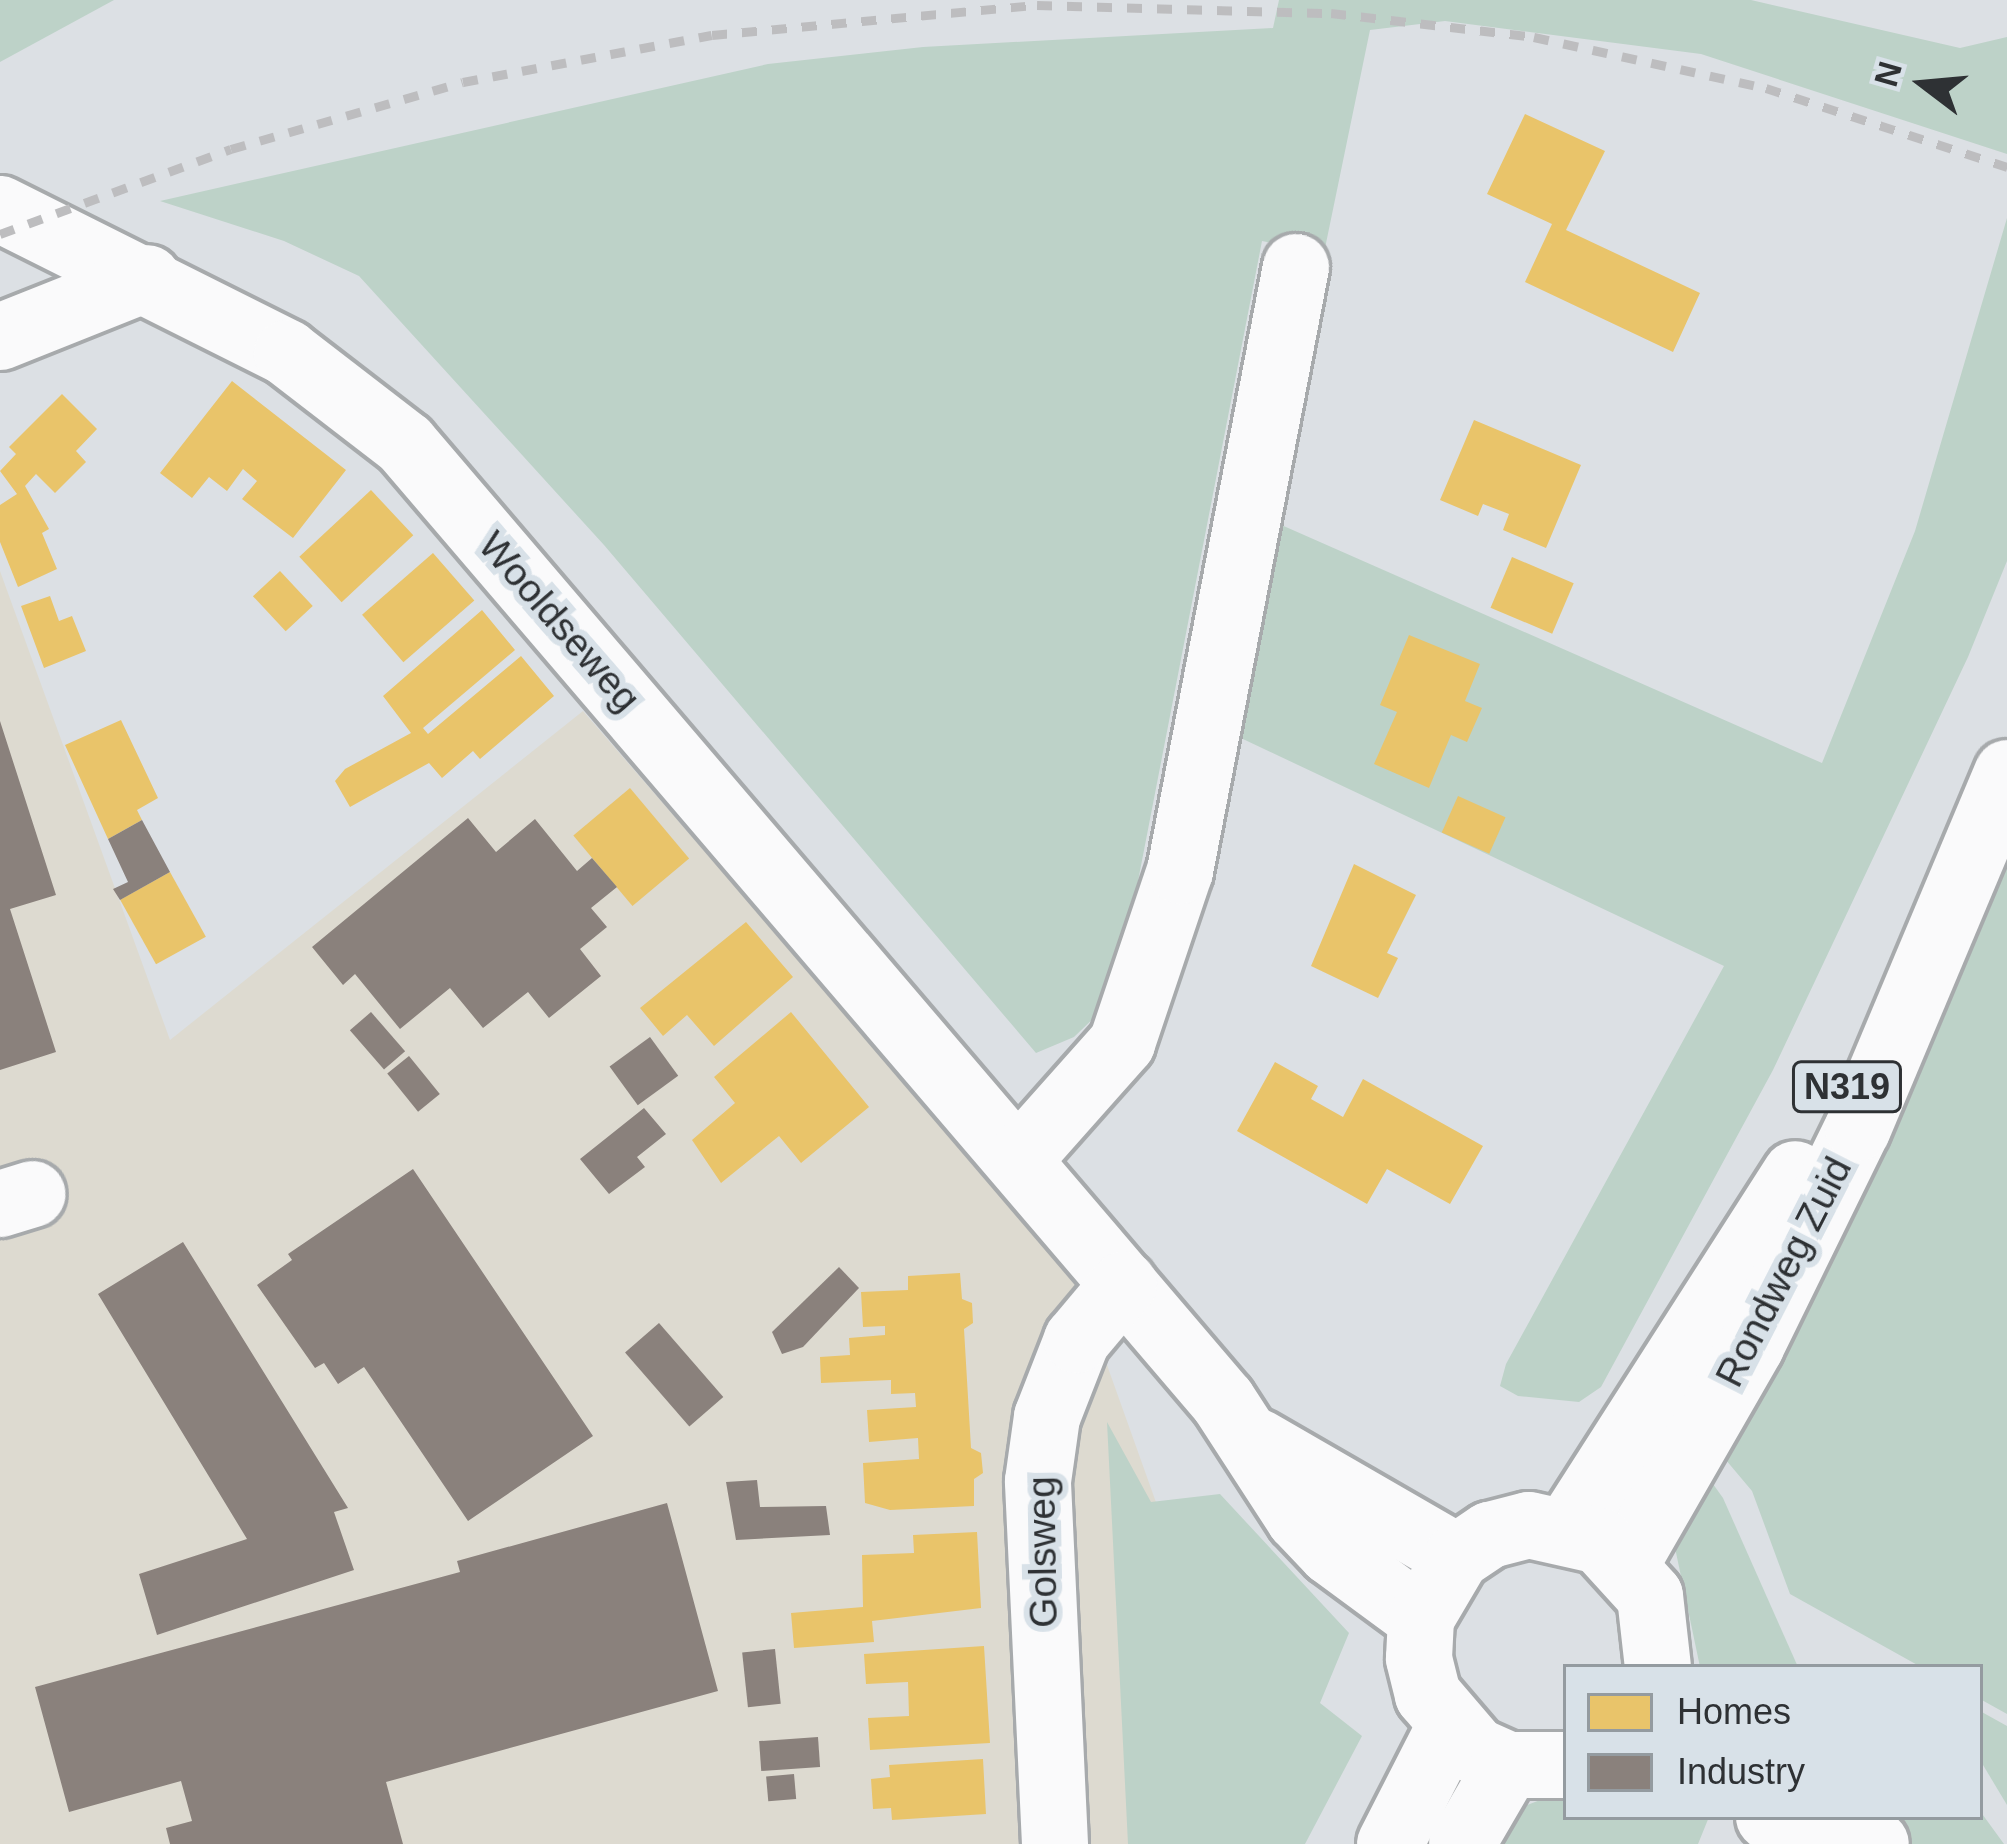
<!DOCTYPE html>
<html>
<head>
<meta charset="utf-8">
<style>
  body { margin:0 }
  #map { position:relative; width:2007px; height:1844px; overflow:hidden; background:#dce0e4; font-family:Arial,sans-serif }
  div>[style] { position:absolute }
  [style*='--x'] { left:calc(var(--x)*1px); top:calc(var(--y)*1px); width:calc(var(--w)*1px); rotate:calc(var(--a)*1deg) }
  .industrial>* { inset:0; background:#dddad0 }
  .green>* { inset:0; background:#bdd2c8 }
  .homes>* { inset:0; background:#e9c46a; transform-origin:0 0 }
  .industry>* { inset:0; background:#8a817c; transform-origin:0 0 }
  .roads { filter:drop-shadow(3px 0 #a7aaac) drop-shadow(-3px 0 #a7aaac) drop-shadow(0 3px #a7aaac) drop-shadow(0 -3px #a7aaac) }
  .street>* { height:66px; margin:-33px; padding:0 33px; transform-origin:33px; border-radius:33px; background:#fafafb }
  .secondary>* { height:66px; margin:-33px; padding:0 33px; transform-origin:33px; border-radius:33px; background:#fafafb }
  .primary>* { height:66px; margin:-33px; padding:0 33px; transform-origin:33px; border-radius:33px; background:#fafafb }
  .rail>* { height:9px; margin-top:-4.5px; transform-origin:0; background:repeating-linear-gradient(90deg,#bdbdbf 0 15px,transparent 0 30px) }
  span { translate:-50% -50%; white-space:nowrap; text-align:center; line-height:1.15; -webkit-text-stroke:12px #d8e1e8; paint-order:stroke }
  .shield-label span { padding:3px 9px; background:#d8e1e8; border:3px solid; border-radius:9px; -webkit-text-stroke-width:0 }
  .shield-label { font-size:36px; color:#2e3134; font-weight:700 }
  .street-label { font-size:39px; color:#2e3134 }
  .legend { position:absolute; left:1563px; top:1664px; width:420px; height:156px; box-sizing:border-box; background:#d8e1e8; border:3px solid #949ba0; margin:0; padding:15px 21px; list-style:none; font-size:36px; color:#2e3134 }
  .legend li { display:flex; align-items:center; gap:24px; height:60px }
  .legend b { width:60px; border:3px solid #949ba0 }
  .north { position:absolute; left:1863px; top:24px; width:120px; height:120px; -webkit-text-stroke:9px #d8e1e8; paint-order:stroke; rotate:286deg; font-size:33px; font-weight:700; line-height:48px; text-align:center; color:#2e3134 }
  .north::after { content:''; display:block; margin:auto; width:42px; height:54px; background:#2e3134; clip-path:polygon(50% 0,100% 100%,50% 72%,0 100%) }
</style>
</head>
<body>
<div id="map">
  <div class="industrial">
    <div style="clip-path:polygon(0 571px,170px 1040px,583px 711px,1077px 1281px,1278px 1844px,0 1844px)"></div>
  </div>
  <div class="green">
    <div style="clip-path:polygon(0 0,114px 0,0 62px)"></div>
    <div style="clip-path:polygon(1279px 0,1751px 0,1960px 48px,2007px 37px,2007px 154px,1701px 54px,1445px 21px,1370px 30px,1324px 253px,1262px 241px,1120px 974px,1101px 1011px,1074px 1037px,1036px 1053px,604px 545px,359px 276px,284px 241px,160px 201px,768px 64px,923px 47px,1273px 28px)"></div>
    <div style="clip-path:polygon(2007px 218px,2007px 561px,1968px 657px,1773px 1070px,1601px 1387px,1579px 1402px,1518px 1396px,1500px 1386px,1506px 1364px,1724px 966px,1226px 731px,1270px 520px,1822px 763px,1915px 531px)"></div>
    <div style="clip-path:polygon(2007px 849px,2007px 1714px,1980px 1699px,1980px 1667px,1921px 1667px,1790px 1594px,1752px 1491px,1715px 1447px)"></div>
    <div style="clip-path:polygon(1107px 1422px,1151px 1502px,1220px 1494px,1349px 1633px,1320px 1703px,1362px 1736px,1305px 1844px,1128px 1844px)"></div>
    <div style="clip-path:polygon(1708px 1477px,1723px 1498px,1798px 1667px,1700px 1667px,1674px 1543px)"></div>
    <div style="clip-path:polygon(1980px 1711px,2007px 1726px,2007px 1805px,1980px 1760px)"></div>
    <div style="clip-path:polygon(1566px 1790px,1566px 1817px,1709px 1817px,1698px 1844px,1483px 1844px,1507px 1813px)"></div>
    <div style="clip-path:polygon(1980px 1811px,2004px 1844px,1909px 1844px,1874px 1817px,1980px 1817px)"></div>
  </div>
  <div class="homes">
    <div style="clip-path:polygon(1525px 114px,1605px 151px,1566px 230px,1700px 293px,1673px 352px,1525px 282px,1552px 224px,1487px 194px)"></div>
    <div style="clip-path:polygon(232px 381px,346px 470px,293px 538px,242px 499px,257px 481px,243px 469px,227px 491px,209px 477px,192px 498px,160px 473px)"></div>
    <div style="clip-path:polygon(62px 394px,97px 429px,76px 451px,86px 462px,55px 493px,36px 474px,25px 486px,49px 529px,42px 533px,57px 569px,18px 587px,0 542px,0 505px,17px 494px,0 471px,16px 454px,9px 447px)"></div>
    <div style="clip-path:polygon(1474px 420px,1581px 465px,1546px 548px,1503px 530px,1509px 514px,1483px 504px,1478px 516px,1440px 500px)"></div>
    <div style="left:371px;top:490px;width:62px;height:98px;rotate:47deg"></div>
    <div style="left:433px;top:553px;width:63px;height:94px;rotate:49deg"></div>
    <div style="left:1512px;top:557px;width:67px;height:55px;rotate:23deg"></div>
    <div style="left:280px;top:571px;width:48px;height:37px;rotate:47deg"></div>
    <div style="clip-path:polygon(50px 596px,59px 621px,72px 616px,86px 651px,44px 668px,21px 606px)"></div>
    <div style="clip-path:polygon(482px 610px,515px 650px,423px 728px,428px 734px,521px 656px,554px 696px,480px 759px,473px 751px,442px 778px,429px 763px,350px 807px,335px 781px,345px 769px,411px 733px,383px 696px)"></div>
    <div style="clip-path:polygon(1409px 635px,1480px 664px,1465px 701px,1482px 708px,1467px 742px,1451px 735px,1429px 788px,1374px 764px,1397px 712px,1380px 705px)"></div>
    <div style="clip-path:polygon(121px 720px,158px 798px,137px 810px,142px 820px,108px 839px,65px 745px)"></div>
    <div style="left:630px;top:788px;width:92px;height:74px;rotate:50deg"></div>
    <div style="left:1458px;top:796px;width:52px;height:40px;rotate:24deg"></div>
    <div style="clip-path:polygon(1354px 864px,1416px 895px,1387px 953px,1398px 958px,1378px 998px,1311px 966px)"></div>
    <div style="left:170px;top:872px;width:74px;height:57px;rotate:61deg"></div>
    <div style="clip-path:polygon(746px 922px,793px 977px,714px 1046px,687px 1015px,663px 1036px,640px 1008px)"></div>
    <div style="clip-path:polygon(791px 1012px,869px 1107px,801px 1163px,779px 1136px,721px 1183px,692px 1140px,735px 1103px,714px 1077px)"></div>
    <div style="clip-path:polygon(1275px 1062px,1318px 1086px,1311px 1099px,1343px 1117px,1363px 1079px,1483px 1146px,1450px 1204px,1387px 1169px,1367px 1204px,1237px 1131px)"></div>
    <div style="clip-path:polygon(960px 1273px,962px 1299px,972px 1303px,973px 1323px,964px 1329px,971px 1448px,981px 1453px,983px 1473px,974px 1479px,974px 1506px,890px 1510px,865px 1503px,863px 1463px,919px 1459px,918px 1438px,869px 1442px,867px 1410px,916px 1407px,915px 1393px,891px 1394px,891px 1380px,821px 1383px,820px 1357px,850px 1355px,849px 1338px,885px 1335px,885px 1326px,863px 1327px,861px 1292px,908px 1290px,908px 1276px)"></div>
    <div style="clip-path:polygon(977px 1532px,981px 1608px,872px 1621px,874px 1642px,794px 1648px,791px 1613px,863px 1607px,862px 1555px,914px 1553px,913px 1535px)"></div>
    <div style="clip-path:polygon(984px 1646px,990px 1743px,870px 1750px,868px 1718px,909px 1716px,908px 1682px,866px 1684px,864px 1654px)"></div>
    <div style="clip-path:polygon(983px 1759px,986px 1814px,892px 1820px,891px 1808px,873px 1809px,871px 1779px,890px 1777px,889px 1765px)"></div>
  </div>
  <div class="industry">
    <div style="clip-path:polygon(0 721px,56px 895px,10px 909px,56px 1052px,0 1070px)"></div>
    <div style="clip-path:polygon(468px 818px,496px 852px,535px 819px,577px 871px,592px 858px,617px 887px,591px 908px,607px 927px,580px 949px,601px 976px,549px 1018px,528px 992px,483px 1028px,450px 988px,400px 1029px,355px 974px,343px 985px,312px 947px)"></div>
    <div style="clip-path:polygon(142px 820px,170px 872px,120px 900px,113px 889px,128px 882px,108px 839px)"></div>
    <div style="left:371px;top:1012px;width:52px;height:28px;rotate:49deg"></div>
    <div style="left:650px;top:1037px;width:48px;height:50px;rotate:54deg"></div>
    <div style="left:409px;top:1056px;width:49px;height:28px;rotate:51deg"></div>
    <div style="clip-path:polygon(644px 1108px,666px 1134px,637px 1157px,645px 1167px,609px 1194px,580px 1159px)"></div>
    <div style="clip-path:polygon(413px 1169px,593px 1436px,468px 1521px,364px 1367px,338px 1384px,324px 1363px,315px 1368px,257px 1285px,292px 1260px,288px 1254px)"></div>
    <div style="clip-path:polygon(183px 1242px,348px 1508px,334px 1512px,354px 1570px,157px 1635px,139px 1574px,247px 1539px,98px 1294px)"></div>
    <div style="clip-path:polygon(839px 1267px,859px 1288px,803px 1347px,782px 1354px,772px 1332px)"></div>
    <div style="left:659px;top:1323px;width:98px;height:45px;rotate:49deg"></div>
    <div style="clip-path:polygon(757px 1480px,760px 1507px,826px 1506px,830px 1535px,736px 1540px,726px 1482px)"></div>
    <div style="clip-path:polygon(667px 1503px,718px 1691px,386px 1782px,403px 1844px,170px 1844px,166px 1828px,192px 1821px,181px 1781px,69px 1812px,35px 1687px,460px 1572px,457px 1561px)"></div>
    <div style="left:775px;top:1649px;width:55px;height:33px;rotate:84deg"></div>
    <div style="left:818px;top:1737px;width:30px;height:59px;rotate:86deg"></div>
    <div style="left:794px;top:1774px;width:25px;height:28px;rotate:85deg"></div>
  </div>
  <div class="roads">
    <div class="street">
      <div style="--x:0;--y:209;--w:321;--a:26.6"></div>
      <div style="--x:287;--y:353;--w:149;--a:37.6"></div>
      <div style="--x:405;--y:444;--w:1259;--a:49.48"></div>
      <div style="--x:1223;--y:1401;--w:140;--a:57"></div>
      <div style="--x:1299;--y:1518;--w:47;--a:46.7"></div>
      <div style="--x:1331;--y:1552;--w:112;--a:36.3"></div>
      <div style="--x:0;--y:337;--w:159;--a:-21.7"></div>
      <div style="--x:1020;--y:1158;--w:154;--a:-48.4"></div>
      <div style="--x:1122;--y:1043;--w:182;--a:-71.4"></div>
      <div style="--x:1180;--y:871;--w:615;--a:-79.13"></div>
      <div style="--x:0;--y:1204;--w:34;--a:-17"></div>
      <div style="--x:1258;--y:1442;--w:230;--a:30"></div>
      <div style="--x:1055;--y:1844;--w:363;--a:-92.7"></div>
      <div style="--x:1038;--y:1481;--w:65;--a:-82"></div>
      <div style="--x:1047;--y:1417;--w:83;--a:-68.7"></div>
      <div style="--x:1077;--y:1340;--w:73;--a:-50"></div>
    </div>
    <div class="secondary">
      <div style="--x:1769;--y:1817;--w:45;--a:36.9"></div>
      <div style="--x:1846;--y:1817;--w:40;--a:42"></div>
    </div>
    <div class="primary">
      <div style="--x:1569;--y:1528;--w:420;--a:-57.4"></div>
      <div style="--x:1627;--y:1562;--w:249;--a:-60.1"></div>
      <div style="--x:1751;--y:1346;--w:243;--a:-63.9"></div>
      <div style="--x:1858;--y:1128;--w:385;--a:-67.2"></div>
      <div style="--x:1566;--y:1765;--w:58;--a:180"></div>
      <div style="--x:1508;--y:1765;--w:35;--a:-156"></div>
      <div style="--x:1476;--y:1751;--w:74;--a:-130.6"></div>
      <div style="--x:1428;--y:1695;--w:38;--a:-104"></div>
      <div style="--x:1419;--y:1658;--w:40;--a:-87.1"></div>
      <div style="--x:1421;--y:1618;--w:71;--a:-59.5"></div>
      <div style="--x:1457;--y:1557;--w:40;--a:-34"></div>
      <div style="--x:1490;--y:1535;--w:40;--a:-14.4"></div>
      <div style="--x:1529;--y:1525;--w:73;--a:12.7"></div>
      <div style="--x:1600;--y:1541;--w:74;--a:47.7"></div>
      <div style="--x:1650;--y:1596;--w:71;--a:83.6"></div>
      <div style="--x:1390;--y:1844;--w:130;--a:-63"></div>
      <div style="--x:1462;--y:1844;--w:91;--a:-59.8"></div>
    </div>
  </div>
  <div class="rail">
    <div style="--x:0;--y:234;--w:246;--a:-20.2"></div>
    <div style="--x:231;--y:149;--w:241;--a:-16.1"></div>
    <div style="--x:463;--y:82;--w:253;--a:-10.7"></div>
    <div style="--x:712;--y:35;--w:326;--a:-5.3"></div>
    <div style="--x:1037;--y:5;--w:294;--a:1.6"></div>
    <div style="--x:1331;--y:13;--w:204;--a:6.7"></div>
    <div style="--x:1534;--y:37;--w:238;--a:12.4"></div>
    <div style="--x:1766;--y:88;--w:254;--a:18.1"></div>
  </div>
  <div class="shield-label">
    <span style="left:1847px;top:1087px">N319</span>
  </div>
  <div class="street-label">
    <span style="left:559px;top:622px;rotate:49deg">Wooldseweg</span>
    <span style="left:1784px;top:1272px;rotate:-63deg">Rondweg Zuid</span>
    <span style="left:1043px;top:1552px;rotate:-91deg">Golsweg</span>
  </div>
  <ul class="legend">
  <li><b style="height:33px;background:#e9c46a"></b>Homes</li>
  <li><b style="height:33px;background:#8a817c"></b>Industry</li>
  </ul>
  <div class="north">N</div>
</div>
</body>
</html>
